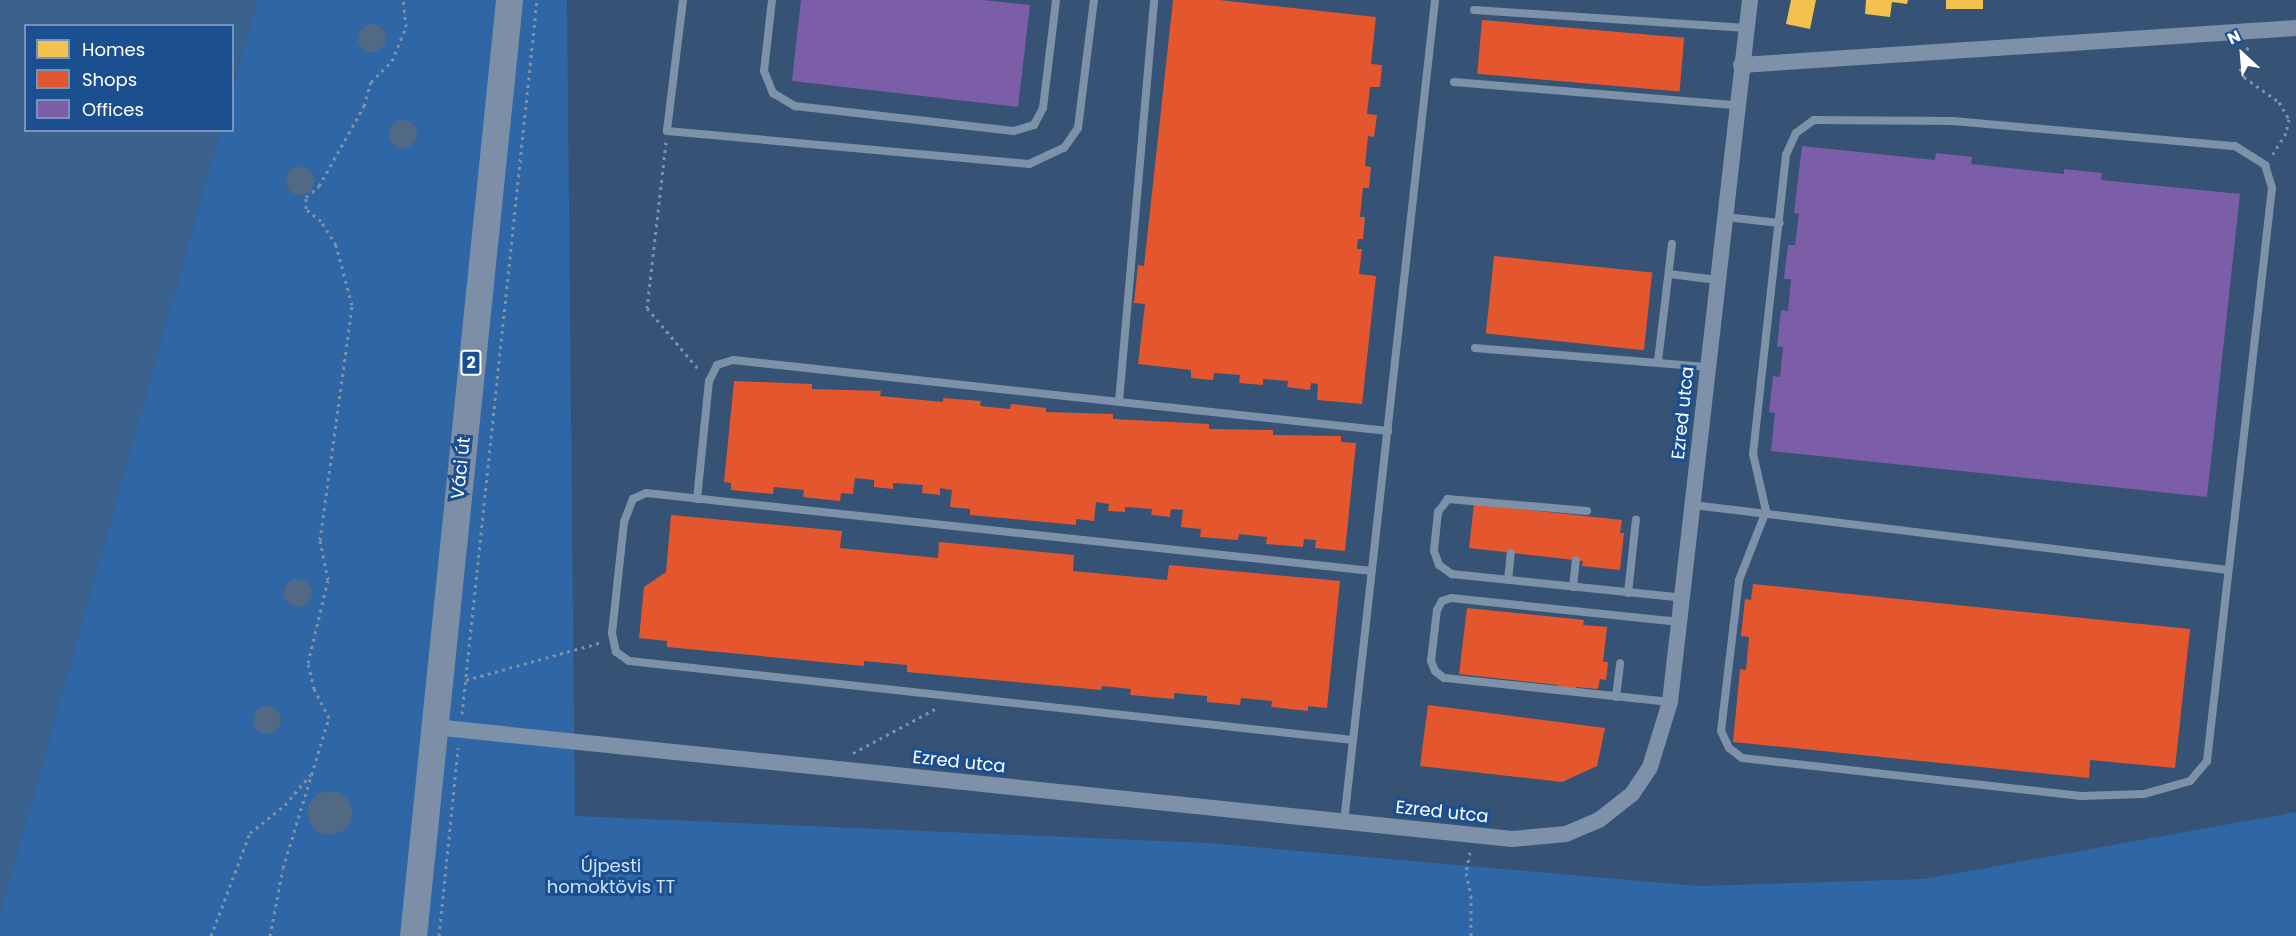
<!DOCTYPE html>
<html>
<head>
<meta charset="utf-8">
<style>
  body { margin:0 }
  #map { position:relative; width:2296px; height:936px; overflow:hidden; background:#365274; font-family:Poppins,sans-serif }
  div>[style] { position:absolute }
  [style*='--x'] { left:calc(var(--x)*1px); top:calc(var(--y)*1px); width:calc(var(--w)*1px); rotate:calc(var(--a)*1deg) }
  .green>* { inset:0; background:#2f66a5 }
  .water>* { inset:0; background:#3b618d }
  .homes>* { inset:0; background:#f2c14e; transform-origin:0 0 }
  .shops>* { inset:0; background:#e4572e; transform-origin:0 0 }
  .offices>* { inset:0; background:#7b5ea7 }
  .building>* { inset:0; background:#526984 }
  .round { border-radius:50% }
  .path>* { height:3px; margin-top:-1.5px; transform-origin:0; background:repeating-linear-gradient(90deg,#7d92a8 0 3px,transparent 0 7.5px) }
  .service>* { height:8px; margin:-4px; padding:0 4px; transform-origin:4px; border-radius:4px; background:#7d92a8 }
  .minor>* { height:16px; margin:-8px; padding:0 8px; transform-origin:8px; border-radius:8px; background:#7d92a8 }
  .primary>* { height:27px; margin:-13.5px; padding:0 13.5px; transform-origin:13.5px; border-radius:13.5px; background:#7d8ea7 }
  span { translate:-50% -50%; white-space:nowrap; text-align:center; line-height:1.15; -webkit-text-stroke:6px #1b4f8f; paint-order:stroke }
  .shield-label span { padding:2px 4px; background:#1b4f8f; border:2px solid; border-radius:4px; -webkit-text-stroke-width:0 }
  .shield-label { font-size:16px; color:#fff; font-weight:700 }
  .street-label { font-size:18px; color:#fff }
  .park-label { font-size:18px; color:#cfe3fa }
  .legend { position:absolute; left:24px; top:24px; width:210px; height:108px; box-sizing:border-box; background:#1b4f8f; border:2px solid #7695bc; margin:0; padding:8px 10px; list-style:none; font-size:18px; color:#fff }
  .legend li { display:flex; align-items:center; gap:12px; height:30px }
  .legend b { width:30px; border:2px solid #7695bc }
  .north { position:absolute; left:2212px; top:24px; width:60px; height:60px; -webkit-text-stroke:4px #1b4f8f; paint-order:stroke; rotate:334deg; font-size:16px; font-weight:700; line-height:24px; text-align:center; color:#fff }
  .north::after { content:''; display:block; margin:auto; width:21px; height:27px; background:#fff; clip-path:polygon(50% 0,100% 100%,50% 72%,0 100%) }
</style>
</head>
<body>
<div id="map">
  <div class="green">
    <div style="clip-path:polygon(257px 0,567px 0,575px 816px,1208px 843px,1698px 886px,1924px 879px,2296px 812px,2296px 936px,0 936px,0 914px,220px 131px,232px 130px,233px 86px)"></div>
  </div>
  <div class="water">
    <div style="clip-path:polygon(0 0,257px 0,233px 86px,232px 26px,26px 26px,26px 130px,220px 131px,0 914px)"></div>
  </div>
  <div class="homes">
    <div style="clip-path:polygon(1791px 0,1816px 0,1810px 29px,1786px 24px)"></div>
    <div style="clip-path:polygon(1866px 0,1908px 0,1907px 4px,1892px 2px,1890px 17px,1865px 14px)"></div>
    <div style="left:1946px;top:0;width:37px;height:9px"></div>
  </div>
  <div class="shops">
    <div style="clip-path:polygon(1173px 0,1219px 0,1376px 17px,1371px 64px,1382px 65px,1380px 87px,1370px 87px,1367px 114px,1377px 115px,1374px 137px,1368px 136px,1365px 166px,1371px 167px,1369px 188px,1363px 188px,1360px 217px,1365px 217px,1363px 239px,1358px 239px,1357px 249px,1362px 249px,1359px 274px,1376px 276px,1362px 404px,1317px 400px,1318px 384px,1311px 383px,1310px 390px,1287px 387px,1288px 381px,1263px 379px,1263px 385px,1239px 383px,1240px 375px,1214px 373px,1213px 380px,1191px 378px,1191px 370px,1138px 364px,1145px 304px,1134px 303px,1138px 265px,1144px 266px)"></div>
    <div style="left:1482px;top:20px;width:203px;height:54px;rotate:5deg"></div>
    <div style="left:1494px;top:256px;width:159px;height:78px;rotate:6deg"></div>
    <div style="clip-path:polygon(734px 381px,812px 384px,812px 389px,881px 391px,880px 396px,943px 402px,943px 398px,981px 401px,980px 406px,1010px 409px,1011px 404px,1046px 408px,1046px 412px,1113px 414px,1113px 419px,1209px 424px,1209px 429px,1273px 430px,1273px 435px,1341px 436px,1341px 442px,1356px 443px,1345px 551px,1315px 548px,1316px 540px,1304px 539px,1303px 547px,1266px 544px,1267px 537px,1239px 534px,1238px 540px,1200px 537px,1201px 529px,1181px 527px,1183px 510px,1171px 509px,1170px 517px,1151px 515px,1152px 509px,1125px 507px,1125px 512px,1108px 511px,1109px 504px,1096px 502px,1094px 521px,1076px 519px,1076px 525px,970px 515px,970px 509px,950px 507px,952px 490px,940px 488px,940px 495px,922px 493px,923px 485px,893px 483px,893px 489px,874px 487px,874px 480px,855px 478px,853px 494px,841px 493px,840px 501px,803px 497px,804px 490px,774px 487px,773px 494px,731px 490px,731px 483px,724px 482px)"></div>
    <div style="clip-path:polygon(1474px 504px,1622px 520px,1620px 533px,1624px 533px,1620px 570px,1582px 566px,1583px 561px,1469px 548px)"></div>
    <div style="clip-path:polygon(671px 515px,842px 531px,840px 548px,938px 558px,939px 542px,1074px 555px,1073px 571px,1167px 580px,1169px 565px,1340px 581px,1327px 708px,1308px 706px,1308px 711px,1271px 707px,1272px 701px,1241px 698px,1240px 705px,1207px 702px,1207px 696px,1174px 693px,1174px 699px,1130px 695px,1131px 689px,1102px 686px,1101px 690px,907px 672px,907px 665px,864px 661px,864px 666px,667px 647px,667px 641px,639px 638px,644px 587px,666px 572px)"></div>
    <div style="clip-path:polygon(1753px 584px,2190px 629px,2175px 768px,2090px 760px,2089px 778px,1733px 742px,1740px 669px,1746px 670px,1749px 637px,1741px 636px,1745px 599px,1751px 600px)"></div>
    <div style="clip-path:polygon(1467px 608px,1584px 620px,1583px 625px,1607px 627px,1603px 662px,1608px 662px,1606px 680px,1600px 679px,1598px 689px,1576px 687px,1576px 691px,1558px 689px,1558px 685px,1459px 674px)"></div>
    <div style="clip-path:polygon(1428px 705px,1605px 728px,1597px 766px,1562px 782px,1420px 766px)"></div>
  </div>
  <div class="offices">
    <div style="clip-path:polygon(801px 0,983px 0,1030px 5px,1018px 107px,792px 81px)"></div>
    <div style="clip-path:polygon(1802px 146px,1935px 160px,1936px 153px,1972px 157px,1971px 164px,2064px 174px,2064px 169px,2102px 173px,2101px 180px,2240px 194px,2207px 497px,1771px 451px,1775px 413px,1769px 412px,1773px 376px,1780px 377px,1783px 347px,1777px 346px,1781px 310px,1788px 311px,1791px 279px,1784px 279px,1788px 245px,1795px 245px,1799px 214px,1794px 213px)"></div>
  </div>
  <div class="building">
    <div class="round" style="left:358px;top:24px;width:28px;height:28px"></div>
    <div class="round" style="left:389px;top:120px;width:28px;height:28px"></div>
    <div class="round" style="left:286px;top:167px;width:28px;height:28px"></div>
    <div class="round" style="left:284px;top:579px;width:28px;height:28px"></div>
    <div class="round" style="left:253px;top:706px;width:28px;height:28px"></div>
    <div class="round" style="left:308px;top:791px;width:44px;height:44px"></div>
  </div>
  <div class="path">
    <div style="--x:2248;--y:47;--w:22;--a:111"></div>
    <div style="--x:2240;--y:68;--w:10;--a:66"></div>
    <div style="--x:2244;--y:77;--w:43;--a:35.5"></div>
    <div style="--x:2279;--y:102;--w:20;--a:60"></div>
    <div style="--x:2289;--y:119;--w:14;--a:102"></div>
    <div style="--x:2286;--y:133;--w:25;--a:122"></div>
    <div style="--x:666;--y:142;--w:167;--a:96.5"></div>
    <div style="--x:647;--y:308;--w:81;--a:50"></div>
    <div style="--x:466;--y:680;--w:141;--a:-15.6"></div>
    <div style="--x:462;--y:714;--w:718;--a:-84"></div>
    <div style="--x:853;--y:753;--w:95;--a:-28.2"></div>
    <div style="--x:1470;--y:852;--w:21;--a:101"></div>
    <div style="--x:1466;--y:873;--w:23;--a:77"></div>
    <div style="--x:1471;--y:895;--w:41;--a:90"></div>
    <div style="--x:211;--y:936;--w:110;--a:-69.3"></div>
    <div style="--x:250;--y:833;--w:45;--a:-38.7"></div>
    <div style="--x:285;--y:805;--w:40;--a:-50"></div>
    <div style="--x:270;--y:936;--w:69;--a:-79.2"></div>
    <div style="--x:283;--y:868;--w:157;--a:-73"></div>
    <div style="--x:329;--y:718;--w:33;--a:-117"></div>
    <div style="--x:314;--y:689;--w:27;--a:-103"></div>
    <div style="--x:308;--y:663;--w:85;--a:-76.5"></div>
    <div style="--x:328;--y:580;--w:41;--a:-101.3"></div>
    <div style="--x:320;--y:540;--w:237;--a:-82.2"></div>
    <div style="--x:352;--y:305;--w:62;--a:-104.9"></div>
    <div style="--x:336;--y:245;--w:28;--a:-122"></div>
    <div style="--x:321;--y:221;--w:19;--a:-141"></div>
    <div style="--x:306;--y:209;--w:12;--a:-90"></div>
    <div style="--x:306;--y:197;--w:17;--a:-40"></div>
    <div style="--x:319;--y:186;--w:92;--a:-60.6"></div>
    <div style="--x:364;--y:106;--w:25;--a:-74"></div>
    <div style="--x:371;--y:82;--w:30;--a:-45"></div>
    <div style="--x:392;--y:61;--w:37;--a:-68"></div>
    <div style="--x:406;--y:27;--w:27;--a:-96"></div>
    <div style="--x:439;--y:936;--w:189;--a:-84.2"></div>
  </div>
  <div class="service">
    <div style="--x:683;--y:0;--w:132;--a:97"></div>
    <div style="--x:667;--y:131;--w:364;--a:5.2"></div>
    <div style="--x:1029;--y:164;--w:38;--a:-25"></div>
    <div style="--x:1064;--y:148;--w:24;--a:-55"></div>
    <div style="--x:1078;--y:128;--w:129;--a:-82.9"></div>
    <div style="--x:772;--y:0;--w:71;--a:96.4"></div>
    <div style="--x:764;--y:71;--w:24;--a:68"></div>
    <div style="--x:773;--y:93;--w:26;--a:31"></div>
    <div style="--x:795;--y:106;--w:220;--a:6.5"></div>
    <div style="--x:1014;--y:131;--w:21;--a:-17"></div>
    <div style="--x:1034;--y:125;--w:19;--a:-62"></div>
    <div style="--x:1043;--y:108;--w:109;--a:-83.1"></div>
    <div style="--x:1474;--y:10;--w:273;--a:3.8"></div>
    <div style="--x:1454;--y:82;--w:283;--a:4.7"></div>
    <div style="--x:1814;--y:120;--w:139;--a:0.4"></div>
    <div style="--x:1953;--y:121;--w:283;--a:5.1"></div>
    <div style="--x:2235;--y:146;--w:36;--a:32"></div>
    <div style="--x:2265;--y:165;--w:24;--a:73"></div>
    <div style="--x:2272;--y:188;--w:577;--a:96.47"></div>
    <div style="--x:2207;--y:761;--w:26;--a:130"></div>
    <div style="--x:2190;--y:781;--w:48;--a:164.2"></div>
    <div style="--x:2144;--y:794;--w:63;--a:178.2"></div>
    <div style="--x:2081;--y:796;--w:341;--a:-173.6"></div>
    <div style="--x:1742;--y:758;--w:16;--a:-142"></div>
    <div style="--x:1729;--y:748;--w:19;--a:-115"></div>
    <div style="--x:1721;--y:731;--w:152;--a:-83.2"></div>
    <div style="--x:1739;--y:580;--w:74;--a:-68.6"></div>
    <div style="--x:1766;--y:511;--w:58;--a:-102.8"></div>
    <div style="--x:1753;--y:454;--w:301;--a:-83.7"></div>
    <div style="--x:1786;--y:155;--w:24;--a:-66"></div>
    <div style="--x:1796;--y:133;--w:22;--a:-36"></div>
    <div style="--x:1725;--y:217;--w:55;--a:6.2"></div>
    <div style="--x:1669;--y:274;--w:49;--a:7"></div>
    <div style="--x:1475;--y:348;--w:233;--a:4.7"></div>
    <div style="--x:1658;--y:361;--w:118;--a:-83.2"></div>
    <div style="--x:1119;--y:402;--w:404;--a:-85"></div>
    <div style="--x:697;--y:499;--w:119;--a:-84.2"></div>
    <div style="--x:709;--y:381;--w:18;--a:-63"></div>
    <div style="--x:717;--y:365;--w:17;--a:-17"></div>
    <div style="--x:733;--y:360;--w:659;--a:6.19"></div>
    <div style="--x:1693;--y:505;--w:539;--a:6.93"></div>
    <div style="--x:1587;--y:511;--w:140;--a:-175.1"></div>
    <div style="--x:1448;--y:499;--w:16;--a:128"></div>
    <div style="--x:1438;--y:512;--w:39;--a:96"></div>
    <div style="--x:1434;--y:551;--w:15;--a:70"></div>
    <div style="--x:1439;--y:565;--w:16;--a:35"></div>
    <div style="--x:1452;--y:574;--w:232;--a:5.9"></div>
    <div style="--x:1508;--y:580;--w:27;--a:-84"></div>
    <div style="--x:1573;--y:587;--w:27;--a:-84"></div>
    <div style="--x:1628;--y:593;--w:74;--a:-83.8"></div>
    <div style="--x:1616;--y:697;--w:34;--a:-83"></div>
    <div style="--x:1670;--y:702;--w:227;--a:-173.9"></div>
    <div style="--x:1444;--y:678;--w:11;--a:-142"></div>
    <div style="--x:1435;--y:671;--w:11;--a:-112"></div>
    <div style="--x:1431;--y:661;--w:51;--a:-83.3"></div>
    <div style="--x:1437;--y:610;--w:10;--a:-61"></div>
    <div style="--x:1442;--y:601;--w:9;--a:-18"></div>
    <div style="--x:1451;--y:598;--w:230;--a:6"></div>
    <div style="--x:1353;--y:740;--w:728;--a:-173.77"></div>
    <div style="--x:629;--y:661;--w:16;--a:-145"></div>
    <div style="--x:616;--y:652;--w:19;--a:-102"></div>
    <div style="--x:612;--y:633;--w:112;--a:-83.8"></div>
    <div style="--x:624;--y:522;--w:25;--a:-69"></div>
    <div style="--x:633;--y:499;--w:14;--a:-25"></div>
    <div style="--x:646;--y:493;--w:730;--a:6.13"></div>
    <div style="--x:1344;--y:822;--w:827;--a:-83.68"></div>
  </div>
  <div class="minor">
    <div style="--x:1741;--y:65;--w:556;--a:-3.81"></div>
    <div style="--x:434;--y:727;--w:1084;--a:5.93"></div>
    <div style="--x:1512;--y:839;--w:54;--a:-5.3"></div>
    <div style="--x:1566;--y:834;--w:36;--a:-23"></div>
    <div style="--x:1599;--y:820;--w:42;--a:-38.2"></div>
    <div style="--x:1632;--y:794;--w:32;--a:-56"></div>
    <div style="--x:1650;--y:767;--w:68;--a:-72.9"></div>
    <div style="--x:1670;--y:702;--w:707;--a:-83.5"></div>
  </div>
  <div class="primary">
    <div style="--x:413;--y:936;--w:941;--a:-84.14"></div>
  </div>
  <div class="shield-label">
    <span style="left:471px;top:363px">2</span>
  </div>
  <div class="street-label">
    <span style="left:1683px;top:413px;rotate:-84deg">Ezred utca</span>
    <span style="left:461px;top:468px;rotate:-84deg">Váci út</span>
    <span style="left:959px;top:762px;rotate:6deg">Ezred utca</span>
    <span style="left:1442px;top:812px;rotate:6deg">Ezred utca</span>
  </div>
  <div class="park-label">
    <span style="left:611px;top:877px">Újpesti<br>homoktövis TT</span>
  </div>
  <ul class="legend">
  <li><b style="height:16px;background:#f2c14e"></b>Homes</li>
  <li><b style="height:16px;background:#e4572e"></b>Shops</li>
  <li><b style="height:16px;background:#7b5ea7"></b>Offices</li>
  </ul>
  <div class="north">N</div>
</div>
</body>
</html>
